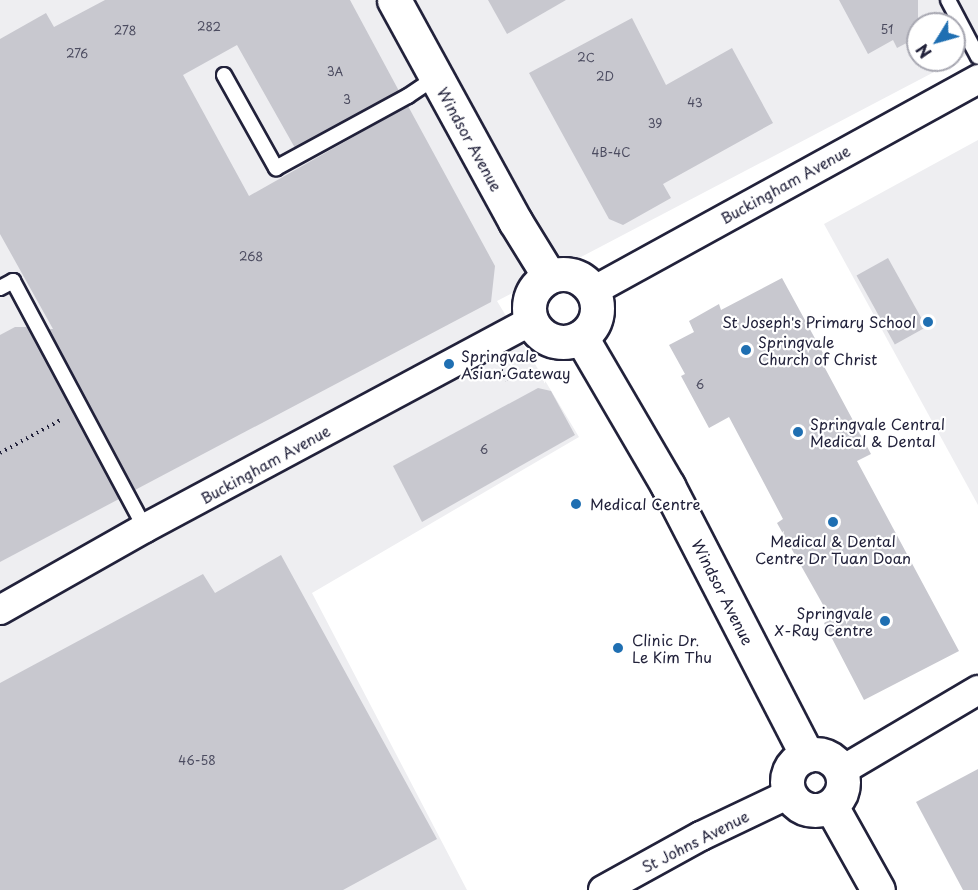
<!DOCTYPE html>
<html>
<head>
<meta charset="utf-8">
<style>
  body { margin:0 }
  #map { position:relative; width:978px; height:890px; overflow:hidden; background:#fff; font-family:"Playpen Sans",sans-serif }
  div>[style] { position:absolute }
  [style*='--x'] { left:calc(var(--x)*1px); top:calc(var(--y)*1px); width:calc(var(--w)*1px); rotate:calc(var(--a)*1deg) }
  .built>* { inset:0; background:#eeeef1 }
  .building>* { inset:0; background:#c8c8cf; transform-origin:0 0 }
  .path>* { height:4px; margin-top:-2px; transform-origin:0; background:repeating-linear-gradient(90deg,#22223b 0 1.5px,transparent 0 6px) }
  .roads { filter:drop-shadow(2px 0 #22223b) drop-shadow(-2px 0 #22223b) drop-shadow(0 2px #22223b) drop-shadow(0 -2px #22223b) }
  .lane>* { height:14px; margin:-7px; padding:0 7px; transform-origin:7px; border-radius:7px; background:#fff }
  .street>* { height:28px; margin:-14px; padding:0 14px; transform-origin:14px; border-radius:14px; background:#fff }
  .secondary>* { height:33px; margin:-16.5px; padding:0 16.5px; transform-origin:16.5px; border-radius:16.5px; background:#fff }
  .secondary>.ring { margin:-16.5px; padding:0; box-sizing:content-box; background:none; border:33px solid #fff; border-radius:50% }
  .dots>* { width:16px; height:16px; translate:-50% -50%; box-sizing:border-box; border:3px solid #fff; border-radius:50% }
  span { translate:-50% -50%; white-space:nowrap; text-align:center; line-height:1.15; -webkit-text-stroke:4.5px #fff; paint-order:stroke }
  .number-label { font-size:12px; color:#4c4c60 }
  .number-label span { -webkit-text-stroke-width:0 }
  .street-label { font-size:15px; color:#22223b }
  .poi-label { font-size:15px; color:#22223b }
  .right { translate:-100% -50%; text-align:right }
  .left { translate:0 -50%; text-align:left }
  .north { position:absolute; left:906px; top:12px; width:60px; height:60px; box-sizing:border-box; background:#fff; border:2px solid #a7a7b1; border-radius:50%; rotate:233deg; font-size:16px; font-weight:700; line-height:24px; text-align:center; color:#22223b }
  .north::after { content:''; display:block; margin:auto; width:21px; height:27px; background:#1f6fb2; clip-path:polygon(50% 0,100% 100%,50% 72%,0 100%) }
</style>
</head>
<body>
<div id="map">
  <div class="built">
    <div style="clip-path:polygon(evenodd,0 0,978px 0,978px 49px,497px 301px,579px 437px,312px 593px,467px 890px,0 890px,0 0,918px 24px,954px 24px,954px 60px,918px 60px,918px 24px)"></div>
    <div style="clip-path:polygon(978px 140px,978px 505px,824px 224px)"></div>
  </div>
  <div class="building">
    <div style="clip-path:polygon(105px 0,350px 0,399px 91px,295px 148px,237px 45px,183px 75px,249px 196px,408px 106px,495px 266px,491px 302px,135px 490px,49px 329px,53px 329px,0 234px,0 39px,46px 13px,54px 27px)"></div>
    <div style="clip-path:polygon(488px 0,566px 0,507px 34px)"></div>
    <div style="clip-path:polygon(839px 0,918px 0,918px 37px,897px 48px,893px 40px,868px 54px)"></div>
    <div style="clip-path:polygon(632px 18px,666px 85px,732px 48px,773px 123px,663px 184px,671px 198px,623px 225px,609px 219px,529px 73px)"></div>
    <div style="left:888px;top:258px;width:79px;height:36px;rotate:61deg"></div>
    <div style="clip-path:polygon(782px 278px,824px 355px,819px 357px,871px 454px,857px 461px,959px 651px,864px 700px,824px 623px,831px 619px,777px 523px,783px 519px,729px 417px,709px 428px,681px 376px,685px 374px,669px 345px,694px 332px,689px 321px,719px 304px,721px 310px)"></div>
    <div style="clip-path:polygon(15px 327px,28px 327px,119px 499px,0 562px,0 335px)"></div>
    <div style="clip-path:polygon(538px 388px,551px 391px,575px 435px,422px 522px,393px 466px)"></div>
    <div style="clip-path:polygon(281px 555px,437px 839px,343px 890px,0 890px,0 683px,203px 574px,215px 593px)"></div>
    <div style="clip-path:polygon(978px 769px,978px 890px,963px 890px,916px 802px)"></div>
  </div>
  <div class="path">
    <div style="--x:501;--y:370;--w:12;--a:59"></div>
    <div style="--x:0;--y:453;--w:71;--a:-28.7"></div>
  </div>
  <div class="roads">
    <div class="lane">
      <div style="--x:948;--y:0;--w:64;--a:62.2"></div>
      <div style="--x:224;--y:75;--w:107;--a:60.8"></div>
      <div style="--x:276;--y:168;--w:150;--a:-28.6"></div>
      <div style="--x:408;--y:96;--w:34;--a:-34"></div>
      <div style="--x:0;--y:288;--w:15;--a:-28"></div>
      <div style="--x:13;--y:281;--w:280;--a:61.9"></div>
    </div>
    <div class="street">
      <div style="--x:593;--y:291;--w:440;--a:-28.8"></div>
      <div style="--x:0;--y:610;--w:167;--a:-29.5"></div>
      <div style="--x:145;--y:528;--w:438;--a:-28.2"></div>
      <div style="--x:841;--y:771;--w:159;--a:-30.6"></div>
      <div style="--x:603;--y:890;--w:112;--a:-28.9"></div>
      <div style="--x:701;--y:836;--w:98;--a:-25.5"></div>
    </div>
    <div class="secondary">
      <div style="--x:394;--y:0;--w:252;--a:61.3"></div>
      <div style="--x:515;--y:221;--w:65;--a:58.3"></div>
      <div class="ring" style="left:529px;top:274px;width:35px;height:35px"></div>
      <div style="--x:581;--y:337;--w:173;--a:59.7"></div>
      <div style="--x:668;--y:486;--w:303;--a:62.7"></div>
      <div class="ring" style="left:787px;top:754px;width:23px;height:23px"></div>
      <div style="--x:831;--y:806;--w:96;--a:60.8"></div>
    </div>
  </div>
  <div class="dots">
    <div style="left:928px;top:322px;background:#1f6fb2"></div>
    <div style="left:746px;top:350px;background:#1f6fb2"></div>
    <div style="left:449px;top:364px;background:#1f6fb2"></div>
    <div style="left:798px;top:432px;background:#1f6fb2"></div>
    <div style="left:576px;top:504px;background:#1f6fb2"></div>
    <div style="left:833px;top:522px;background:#1f6fb2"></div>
    <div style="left:885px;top:621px;background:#1f6fb2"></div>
    <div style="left:618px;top:648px;background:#1f6fb2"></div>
  </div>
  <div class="number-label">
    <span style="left:209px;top:27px">282</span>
    <span style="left:887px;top:30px">51</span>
    <span style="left:125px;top:31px">278</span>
    <span style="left:77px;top:54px">276</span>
    <span style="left:586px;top:58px">2C</span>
    <span style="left:335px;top:72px">3A</span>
    <span style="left:605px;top:77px">2D</span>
    <span style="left:347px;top:100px">3</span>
    <span style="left:695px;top:103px">43</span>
    <span style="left:655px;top:124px">39</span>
    <span style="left:611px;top:153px">4B-4C</span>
    <span style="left:251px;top:257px">268</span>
    <span style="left:700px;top:385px">6</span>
    <span style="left:484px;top:450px">6</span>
    <span style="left:197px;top:761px">46-58</span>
  </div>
  <div class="street-label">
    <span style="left:470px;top:139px;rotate:61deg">Windsor Avenue</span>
    <span style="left:785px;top:184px;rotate:-29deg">Buckingham Avenue</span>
    <span style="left:265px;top:464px;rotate:-29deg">Buckingham Avenue</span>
    <span style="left:723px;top:592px;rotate:63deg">Windsor Avenue</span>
    <span style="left:695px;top:841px;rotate:-27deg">St Johns Avenue</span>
  </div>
  <div class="poi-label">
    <span class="right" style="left:916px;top:322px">St Joseph's Primary School</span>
    <span class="left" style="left:758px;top:350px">Springvale<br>Church of Christ</span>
    <span class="left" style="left:461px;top:364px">Springvale<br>Asian Gateway</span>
    <span class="left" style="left:810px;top:432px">Springvale Central<br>Medical &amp; Dental</span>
    <span class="left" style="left:590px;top:504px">Medical Centre</span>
    <span style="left:833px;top:549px">Medical &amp; Dental<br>Centre Dr Tuan Doan</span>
    <span class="right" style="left:873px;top:621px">Springvale<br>X-Ray Centre</span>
    <span class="left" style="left:632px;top:648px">Clinic Dr.<br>Le Kim Thu</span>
  </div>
  <div class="north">N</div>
</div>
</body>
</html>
